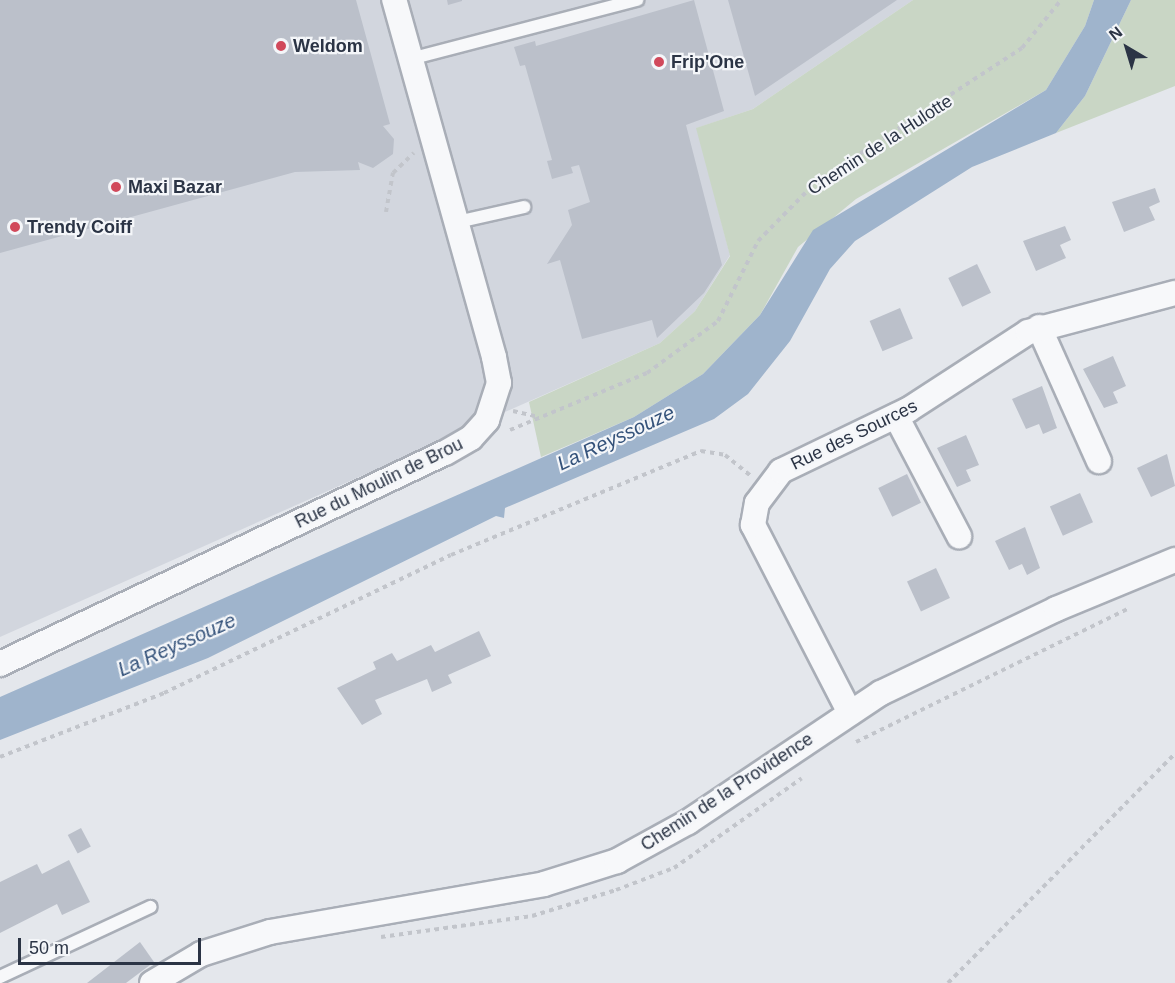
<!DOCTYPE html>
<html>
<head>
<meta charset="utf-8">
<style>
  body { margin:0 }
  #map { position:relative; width:1175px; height:983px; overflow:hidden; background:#e4e7ec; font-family:Arial,sans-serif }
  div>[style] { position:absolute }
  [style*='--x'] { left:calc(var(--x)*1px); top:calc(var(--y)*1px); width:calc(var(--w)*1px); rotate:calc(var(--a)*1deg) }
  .built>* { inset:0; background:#d2d6de }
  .green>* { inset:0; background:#c9d6c5 }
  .water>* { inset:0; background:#9fb4cc }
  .building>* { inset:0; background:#bbc0ca; transform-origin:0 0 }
  .path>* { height:4px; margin-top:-2px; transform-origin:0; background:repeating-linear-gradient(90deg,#c2c5cb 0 4.5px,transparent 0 9px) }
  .roads { filter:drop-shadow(2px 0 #a9aeb7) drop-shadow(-2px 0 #a9aeb7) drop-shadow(0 2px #a9aeb7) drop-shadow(0 -2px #a9aeb7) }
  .service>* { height:12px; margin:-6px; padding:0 6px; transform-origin:6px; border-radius:6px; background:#f7f8fa }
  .minor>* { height:24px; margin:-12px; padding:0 12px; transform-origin:12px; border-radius:12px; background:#f7f8fa }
  .dots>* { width:16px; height:16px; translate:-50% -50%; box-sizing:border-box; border:3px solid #f4f6f9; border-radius:50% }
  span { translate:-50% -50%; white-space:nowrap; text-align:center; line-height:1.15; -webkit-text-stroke:4.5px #f4f6f9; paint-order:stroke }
  .poi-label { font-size:18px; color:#2b3445; font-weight:700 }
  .left { translate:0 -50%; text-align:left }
  .street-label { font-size:18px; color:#2b3445 }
  .water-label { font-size:20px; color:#34527a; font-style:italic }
  .north { position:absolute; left:1097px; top:18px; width:60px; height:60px; -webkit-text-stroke:4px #f4f6f9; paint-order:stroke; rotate:322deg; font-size:16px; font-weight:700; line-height:24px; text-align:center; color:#2b3445 }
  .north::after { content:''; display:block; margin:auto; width:21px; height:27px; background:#2b3445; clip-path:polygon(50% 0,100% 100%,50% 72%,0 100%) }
  .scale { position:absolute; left:18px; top:938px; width:183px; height:27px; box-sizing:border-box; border:3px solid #2b3445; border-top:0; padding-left:8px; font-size:18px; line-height:21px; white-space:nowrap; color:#2b3445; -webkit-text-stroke:4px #f4f6f9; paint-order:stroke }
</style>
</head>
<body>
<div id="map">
  <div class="built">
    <div style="clip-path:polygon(0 0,913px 0,753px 109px,697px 128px,730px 255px,695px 311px,660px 343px,0 637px)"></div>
  </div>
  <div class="green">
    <div style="clip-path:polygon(913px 0,1094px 0,1085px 26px,1046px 90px,856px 199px,798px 247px,760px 315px,703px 374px,634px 417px,541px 457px,529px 402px,660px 343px,695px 311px,730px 256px,696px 128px,753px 109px)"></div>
    <div style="clip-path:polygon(1131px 0,1175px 0,1175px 86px,1056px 133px,1085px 96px)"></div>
  </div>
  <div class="water">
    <div style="clip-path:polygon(1094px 0,1131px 0,1085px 96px,1056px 133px,972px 167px,855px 241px,830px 269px,790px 341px,748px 394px,714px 419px,505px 508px,504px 518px,496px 516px,208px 658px,0 740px,0 697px,634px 417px,703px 374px,760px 315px,813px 230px,1046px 90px,1085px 26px)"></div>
  </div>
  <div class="building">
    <div style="clip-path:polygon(0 0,356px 0,390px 124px,383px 126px,394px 139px,393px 154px,373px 168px,358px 162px,360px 170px,295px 172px,0 253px)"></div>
    <div style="clip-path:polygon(447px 0,462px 0,462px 1px,448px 5px)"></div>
    <div style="clip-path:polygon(694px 0,724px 111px,686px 125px,722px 265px,704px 293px,657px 338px,652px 320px,582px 339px,560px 260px,547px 264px,572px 225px,568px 210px,590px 202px,579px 165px,571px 167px,573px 173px,552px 179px,547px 161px,552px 160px,525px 65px,520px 66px,514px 47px,535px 41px,536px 46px)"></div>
    <div style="clip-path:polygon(728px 0,897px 0,755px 96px)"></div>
    <div style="clip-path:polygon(1155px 188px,1160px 202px,1149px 207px,1155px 220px,1124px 232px,1112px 202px)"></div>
    <div style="clip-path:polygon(1065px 226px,1071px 240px,1060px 245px,1066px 258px,1036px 271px,1023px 241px)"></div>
    <div style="left:977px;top:264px;width:32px;height:32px;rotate:64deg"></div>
    <div style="left:900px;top:308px;width:33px;height:33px;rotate:67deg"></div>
    <div style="clip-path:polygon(1113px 356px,1126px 386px,1113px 392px,1118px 403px,1104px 408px,1083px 369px)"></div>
    <div style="clip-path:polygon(1042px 386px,1057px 428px,1043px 434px,1039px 424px,1026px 429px,1012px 399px)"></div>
    <div style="clip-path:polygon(966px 435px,979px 465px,966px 470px,971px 481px,957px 487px,937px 448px)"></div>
    <div style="clip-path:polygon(1167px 454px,1175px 486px,1151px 497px,1137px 468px)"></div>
    <div style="left:907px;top:474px;width:32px;height:32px;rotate:64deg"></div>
    <div style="left:1080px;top:493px;width:32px;height:33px;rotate:66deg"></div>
    <div style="clip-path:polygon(1025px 527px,1040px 568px,1027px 575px,1022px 564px,1009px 570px,995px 541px)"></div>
    <div style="left:936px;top:568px;width:33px;height:32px;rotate:65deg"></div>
    <div style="clip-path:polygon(479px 631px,491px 656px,448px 675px,452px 683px,432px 692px,427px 679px,375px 700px,382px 714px,362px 725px,337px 688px,376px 669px,373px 662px,392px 653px,397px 661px,431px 645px,435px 652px)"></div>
    <div style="left:81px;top:828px;width:21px;height:15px;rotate:62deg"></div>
    <div style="clip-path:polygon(69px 860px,90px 902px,62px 915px,57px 904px,0 933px,0 882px,37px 864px,42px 874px)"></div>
    <div style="clip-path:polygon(140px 942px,154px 962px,126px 983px,87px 983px)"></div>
  </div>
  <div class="path">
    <div style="--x:386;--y:212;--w:40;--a:-80"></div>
    <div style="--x:393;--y:173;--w:29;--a:-44"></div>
    <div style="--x:513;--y:411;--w:26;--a:13"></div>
    <div style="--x:510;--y:430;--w:148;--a:-22.6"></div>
    <div style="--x:647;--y:373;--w:88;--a:-36.2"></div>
    <div style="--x:718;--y:321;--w:89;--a:-63.4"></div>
    <div style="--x:758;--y:241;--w:81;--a:-45.5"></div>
    <div style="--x:815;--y:183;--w:247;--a:-33.1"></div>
    <div style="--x:1022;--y:48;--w:62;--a:-50.9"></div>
    <div style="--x:856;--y:742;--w:304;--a:-26.1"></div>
    <div style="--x:0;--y:757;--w:176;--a:-21.3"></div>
    <div style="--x:164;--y:693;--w:318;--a:-25.7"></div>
    <div style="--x:451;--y:555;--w:271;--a:-22.6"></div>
    <div style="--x:701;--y:451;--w:24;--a:9"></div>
    <div style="--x:725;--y:455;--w:32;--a:39"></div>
    <div style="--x:381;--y:937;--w:152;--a:-7.9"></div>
    <div style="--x:532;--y:916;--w:88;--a:-17.2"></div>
    <div style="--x:616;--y:890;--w:62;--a:-20.8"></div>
    <div style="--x:674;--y:868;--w:156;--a:-35.1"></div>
    <div style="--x:948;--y:983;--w:322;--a:-45.3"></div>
  </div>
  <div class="roads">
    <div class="service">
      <div style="--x:410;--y:59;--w:235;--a:-14.6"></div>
      <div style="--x:457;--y:222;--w:69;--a:-12.6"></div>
      <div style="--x:0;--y:977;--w:166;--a:-25"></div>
    </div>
    <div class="minor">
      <div style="--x:1039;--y:327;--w:147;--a:65.9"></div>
      <div style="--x:896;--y:416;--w:136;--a:62.3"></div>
      <div style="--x:0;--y:664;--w:492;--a:-25.4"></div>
      <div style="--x:445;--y:453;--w:30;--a:-30"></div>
      <div style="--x:471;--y:438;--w:24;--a:-48"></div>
      <div style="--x:487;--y:420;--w:39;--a:-72"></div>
      <div style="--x:499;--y:383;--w:26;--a:-101"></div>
      <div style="--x:494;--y:357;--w:371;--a:-105.6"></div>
      <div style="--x:850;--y:713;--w:212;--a:-117.3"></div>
      <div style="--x:753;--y:525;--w:22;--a:-80"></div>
      <div style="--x:757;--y:503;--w:40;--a:-53"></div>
      <div style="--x:781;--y:471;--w:141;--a:-25.7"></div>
      <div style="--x:908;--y:410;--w:143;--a:-33"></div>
      <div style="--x:1028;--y:332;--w:152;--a:-14.9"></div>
      <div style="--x:152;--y:983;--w:57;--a:-30.6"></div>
      <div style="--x:201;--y:954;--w:72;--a:-17.7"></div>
      <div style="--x:270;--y:932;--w:278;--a:-9.9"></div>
      <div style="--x:544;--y:884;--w:77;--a:-17.5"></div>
      <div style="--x:617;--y:861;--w:81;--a:-28.8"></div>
      <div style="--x:688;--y:822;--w:232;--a:-33.8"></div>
      <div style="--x:881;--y:693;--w:194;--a:-25.6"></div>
      <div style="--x:1056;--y:609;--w:129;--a:-22.4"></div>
    </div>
  </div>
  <div class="dots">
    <div style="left:281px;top:46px;background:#d1495b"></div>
    <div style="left:659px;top:62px;background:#d1495b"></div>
    <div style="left:116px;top:187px;background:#d1495b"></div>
    <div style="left:15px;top:227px;background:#d1495b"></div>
  </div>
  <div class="poi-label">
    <span class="left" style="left:293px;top:46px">Weldom</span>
    <span class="left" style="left:671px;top:62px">Frip'One</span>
    <span class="left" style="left:128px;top:187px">Maxi Bazar</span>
    <span class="left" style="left:27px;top:227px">Trendy Coiff</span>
  </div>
  <div class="street-label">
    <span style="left:880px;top:145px;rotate:-33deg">Chemin de la Hulotte</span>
    <span style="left:854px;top:435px;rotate:-26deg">Rue des Sources</span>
    <span style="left:379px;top:483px;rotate:-26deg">Rue du Moulin de Brou</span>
    <span style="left:727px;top:792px;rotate:-33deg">Chemin de la Providence</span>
  </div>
  <div class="water-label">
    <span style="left:616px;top:438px;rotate:-25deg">La Reyssouze</span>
    <span style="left:177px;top:645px;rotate:-24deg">La Reyssouze</span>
  </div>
  <div class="north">N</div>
  <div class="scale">50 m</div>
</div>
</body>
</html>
